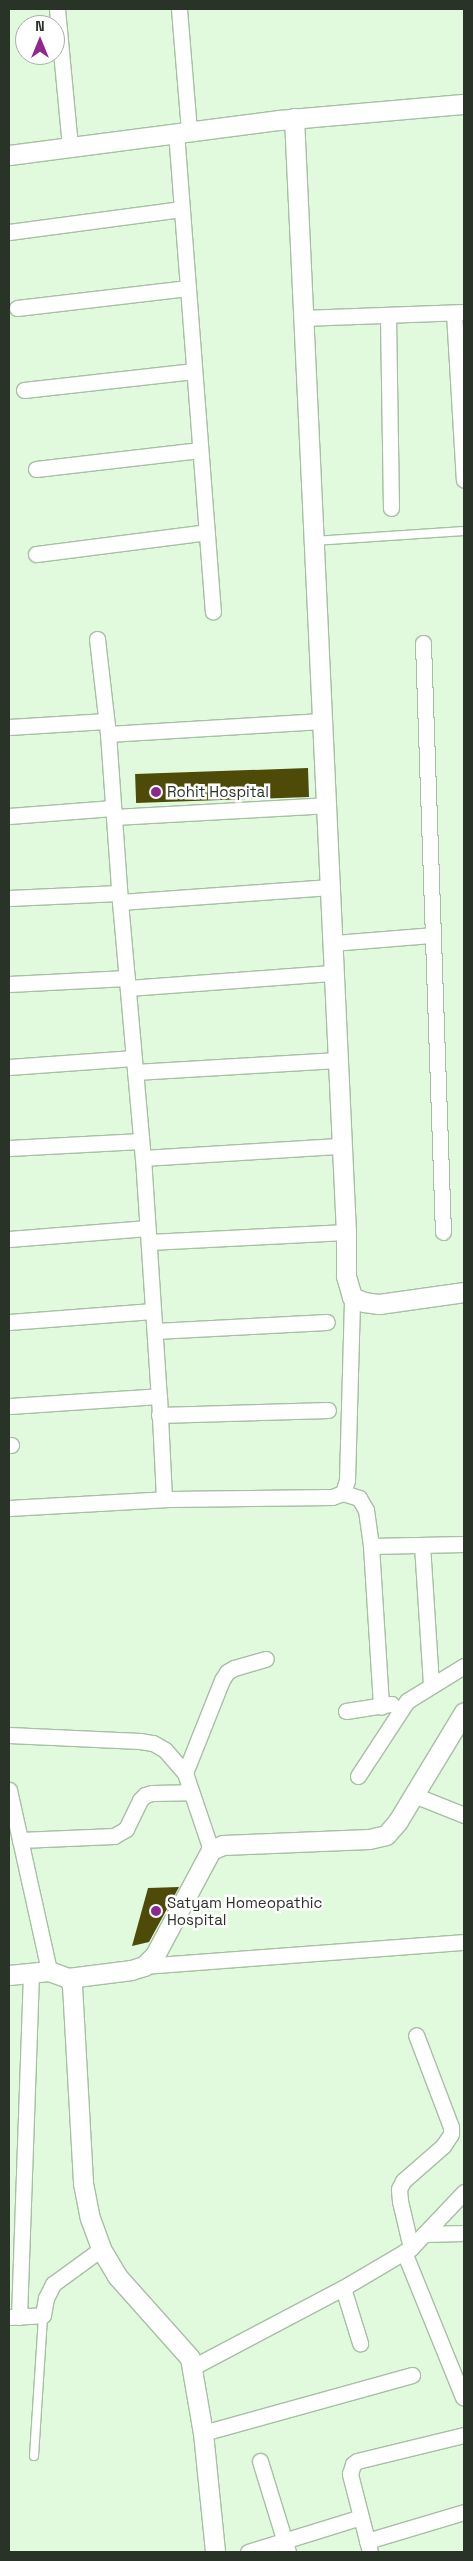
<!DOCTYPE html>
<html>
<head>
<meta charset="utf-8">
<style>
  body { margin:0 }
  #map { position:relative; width:473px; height:2561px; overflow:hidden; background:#e1fade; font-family:"Space Grotesk",sans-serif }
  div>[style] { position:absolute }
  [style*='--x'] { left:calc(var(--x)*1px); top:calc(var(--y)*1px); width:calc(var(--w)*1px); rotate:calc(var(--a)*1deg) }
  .building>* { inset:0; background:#4d4b07; transform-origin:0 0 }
  .roads { filter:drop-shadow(1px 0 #a7bfa4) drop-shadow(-1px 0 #a7bfa4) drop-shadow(0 1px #a7bfa4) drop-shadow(0 -1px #a7bfa4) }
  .service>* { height:8px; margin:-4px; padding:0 4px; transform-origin:4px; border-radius:4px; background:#fff }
  .minor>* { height:15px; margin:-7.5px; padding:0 7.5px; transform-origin:7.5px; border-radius:7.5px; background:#fff }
  .tertiary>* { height:19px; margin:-9.5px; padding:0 9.5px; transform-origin:9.5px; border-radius:9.5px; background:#fff }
  .dots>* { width:14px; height:14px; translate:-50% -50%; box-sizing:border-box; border:2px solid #fff; border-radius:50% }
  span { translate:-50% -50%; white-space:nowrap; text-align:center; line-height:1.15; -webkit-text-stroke:5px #fff; paint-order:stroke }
  .poi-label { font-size:15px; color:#2a3328 }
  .left { translate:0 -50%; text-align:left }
  .frame { position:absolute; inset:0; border:10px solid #2a3328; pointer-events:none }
  .north { position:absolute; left:15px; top:15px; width:50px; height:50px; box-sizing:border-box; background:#fff; border:1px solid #aaada9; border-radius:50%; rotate:0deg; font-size:14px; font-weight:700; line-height:20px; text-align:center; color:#2a3328 }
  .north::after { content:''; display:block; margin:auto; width:18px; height:22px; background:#8e288e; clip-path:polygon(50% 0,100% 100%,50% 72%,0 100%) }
</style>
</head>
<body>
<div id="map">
  <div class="building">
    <div style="left:308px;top:768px;width:29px;height:173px;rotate:88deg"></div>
    <div style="clip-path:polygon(179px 1887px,149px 1942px,132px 1946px,148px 1888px)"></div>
  </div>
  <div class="roads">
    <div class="service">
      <div style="--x:314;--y:541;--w:150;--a:-3.8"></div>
      <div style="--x:34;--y:2456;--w:141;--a:-86.3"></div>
    </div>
    <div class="minor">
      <div style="--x:57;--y:9;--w:139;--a:84.6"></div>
      <div style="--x:179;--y:9;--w:122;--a:85.3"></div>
      <div style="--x:176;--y:132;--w:481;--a:85.6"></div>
      <div style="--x:9;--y:232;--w:174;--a:-7.6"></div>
      <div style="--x:17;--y:308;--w:172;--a:-6.7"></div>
      <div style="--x:454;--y:313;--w:167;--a:86.6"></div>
      <div style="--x:388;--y:317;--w:191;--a:89.1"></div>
      <div style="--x:303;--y:318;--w:160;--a:-2.1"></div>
      <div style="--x:24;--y:390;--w:171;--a:-6.4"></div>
      <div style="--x:36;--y:469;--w:165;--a:-6.6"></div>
      <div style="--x:36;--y:554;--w:172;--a:-7.3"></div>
      <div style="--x:97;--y:639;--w:96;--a:83.4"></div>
      <div style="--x:108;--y:734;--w:168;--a:85.9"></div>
      <div style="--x:120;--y:902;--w:257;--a:84.9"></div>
      <div style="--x:143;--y:1158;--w:239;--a:86.2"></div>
      <div style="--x:159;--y:1396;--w:103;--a:87.2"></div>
      <div style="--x:423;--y:643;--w:589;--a:88.06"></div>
      <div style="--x:9;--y:727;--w:97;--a:-3.5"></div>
      <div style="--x:108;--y:734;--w:214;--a:-3.5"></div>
      <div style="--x:9;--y:816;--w:104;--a:-4.4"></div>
      <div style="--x:114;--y:817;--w:212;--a:-3.2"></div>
      <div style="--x:9;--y:898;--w:110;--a:-2.6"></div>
      <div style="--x:120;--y:902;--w:211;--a:-4.1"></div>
      <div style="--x:333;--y:943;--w:100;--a:-4.6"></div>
      <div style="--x:9;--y:984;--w:118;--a:-2.9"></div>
      <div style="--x:128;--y:988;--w:207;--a:-4.2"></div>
      <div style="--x:9;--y:1067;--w:125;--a:-4.1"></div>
      <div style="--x:135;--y:1072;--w:203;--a:-3.4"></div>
      <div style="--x:9;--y:1148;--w:132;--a:-3"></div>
      <div style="--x:143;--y:1158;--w:199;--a:-3.5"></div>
      <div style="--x:9;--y:1239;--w:139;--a:-4.5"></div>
      <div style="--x:149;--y:1242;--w:197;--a:-2.9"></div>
      <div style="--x:9;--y:1322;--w:144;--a:-4.4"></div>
      <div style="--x:155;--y:1331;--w:172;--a:-3"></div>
      <div style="--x:10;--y:1406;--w:149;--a:-3.8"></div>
      <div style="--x:159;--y:1415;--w:169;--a:-1.7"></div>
      <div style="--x:9;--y:1445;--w:2;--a:0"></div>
      <div style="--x:343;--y:1493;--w:14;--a:-73"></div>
      <div style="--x:347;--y:1480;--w:183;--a:-88.4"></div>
      <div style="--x:9;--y:1508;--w:160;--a:-3.2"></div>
      <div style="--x:169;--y:1499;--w:163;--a:-0.7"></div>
      <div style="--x:332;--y:1497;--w:12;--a:-20"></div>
      <div style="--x:343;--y:1493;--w:17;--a:17"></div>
      <div style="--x:359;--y:1498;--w:14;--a:60"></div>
      <div style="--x:366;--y:1510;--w:36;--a:82"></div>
      <div style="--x:371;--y:1546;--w:161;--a:86.4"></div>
      <div style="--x:422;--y:1545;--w:140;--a:86.3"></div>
      <div style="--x:371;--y:1546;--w:93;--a:-1.2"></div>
      <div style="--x:346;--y:1711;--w:46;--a:-8.8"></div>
      <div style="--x:9;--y:1735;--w:131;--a:2.6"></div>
      <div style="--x:140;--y:1741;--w:13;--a:9"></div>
      <div style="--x:153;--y:1743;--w:14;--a:30"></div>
      <div style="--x:165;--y:1750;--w:30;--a:49"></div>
      <div style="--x:185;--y:1773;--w:81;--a:71.3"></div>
      <div style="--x:185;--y:1773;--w:100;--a:-68.3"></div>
      <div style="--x:222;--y:1680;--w:9;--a:-58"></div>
      <div style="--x:227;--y:1672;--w:8;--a:-30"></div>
      <div style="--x:234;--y:1668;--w:33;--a:-16"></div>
      <div style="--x:358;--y:1776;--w:90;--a:-56.8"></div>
      <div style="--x:407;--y:1701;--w:67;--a:-31.6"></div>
      <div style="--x:9;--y:1790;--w:185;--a:77.5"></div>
      <div style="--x:414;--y:1795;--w:54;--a:21.8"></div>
      <div style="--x:20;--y:1840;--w:94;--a:-2.4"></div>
      <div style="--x:114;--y:1836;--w:14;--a:-30"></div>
      <div style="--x:126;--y:1829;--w:32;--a:-64"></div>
      <div style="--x:140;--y:1800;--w:7;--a:-45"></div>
      <div style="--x:145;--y:1795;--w:7;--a:-16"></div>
      <div style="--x:152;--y:1793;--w:39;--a:-1"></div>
      <div style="--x:144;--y:1966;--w:321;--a:-4.3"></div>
      <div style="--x:424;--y:2234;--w:40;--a:-1.4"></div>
      <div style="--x:411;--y:2248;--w:48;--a:-103.2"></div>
      <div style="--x:400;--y:2201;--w:12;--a:-95"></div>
      <div style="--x:399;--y:2189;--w:9;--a:-63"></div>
      <div style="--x:403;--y:2181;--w:53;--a:-41.2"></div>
      <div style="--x:443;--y:2146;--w:14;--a:-56"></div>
      <div style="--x:451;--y:2134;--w:7;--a:-90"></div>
      <div style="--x:451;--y:2127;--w:98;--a:-110.8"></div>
      <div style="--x:404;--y:2252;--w:157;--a:67.9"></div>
      <div style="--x:343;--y:2288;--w:58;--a:72.8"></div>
      <div style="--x:10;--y:2317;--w:33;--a:-3"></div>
      <div style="--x:43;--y:2315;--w:17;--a:-80"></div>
      <div style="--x:46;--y:2298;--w:16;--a:-63"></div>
      <div style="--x:53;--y:2284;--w:59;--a:-36.1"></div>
      <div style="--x:19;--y:2317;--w:344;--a:-88"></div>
      <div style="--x:193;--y:2367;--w:170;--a:-27.8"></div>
      <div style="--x:343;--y:2288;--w:79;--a:-30.5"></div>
      <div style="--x:411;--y:2248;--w:77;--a:-46.6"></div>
      <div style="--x:203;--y:2433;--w:217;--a:-15.5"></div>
      <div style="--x:260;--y:2461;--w:95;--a:72.9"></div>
      <div style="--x:367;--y:2541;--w:101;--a:-16.6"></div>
      <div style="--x:248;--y:2552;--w:118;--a:-17.2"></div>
      <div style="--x:370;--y:2552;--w:81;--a:-104.4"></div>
      <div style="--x:350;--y:2474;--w:10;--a:-73"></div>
      <div style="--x:353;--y:2464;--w:5;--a:-37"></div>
      <div style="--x:357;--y:2461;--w:110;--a:-13.7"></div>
    </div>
    <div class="tertiary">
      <div style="--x:294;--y:118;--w:1115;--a:87.33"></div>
      <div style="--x:346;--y:1232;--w:44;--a:90"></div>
      <div style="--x:346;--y:1276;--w:22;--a:74"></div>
      <div style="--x:352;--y:1297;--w:13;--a:23"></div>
      <div style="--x:364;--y:1302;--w:15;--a:8"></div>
      <div style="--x:379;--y:1304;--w:86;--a:-8"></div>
      <div style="--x:9;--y:155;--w:273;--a:-7.4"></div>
      <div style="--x:280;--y:120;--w:185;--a:-5"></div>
      <div style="--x:9;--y:1975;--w:40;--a:-5.7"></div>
      <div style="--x:49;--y:1971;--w:20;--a:20"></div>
      <div style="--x:68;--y:1978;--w:8;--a:60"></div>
      <div style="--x:72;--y:1985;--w:198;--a:86.8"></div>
      <div style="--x:83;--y:2183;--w:36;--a:79"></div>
      <div style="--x:90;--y:2218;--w:33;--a:70"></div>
      <div style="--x:101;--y:2249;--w:31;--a:59"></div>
      <div style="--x:117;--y:2276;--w:110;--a:48.3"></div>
      <div style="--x:190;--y:2358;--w:76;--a:80.2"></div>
      <div style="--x:203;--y:2433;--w:120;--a:84.2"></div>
      <div style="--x:68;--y:1978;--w:64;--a:-7.2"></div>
      <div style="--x:131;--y:1970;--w:14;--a:-17"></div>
      <div style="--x:144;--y:1966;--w:16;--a:-45"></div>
      <div style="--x:155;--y:1955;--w:119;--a:-61.9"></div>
      <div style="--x:211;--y:1850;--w:13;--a:-23"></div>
      <div style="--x:223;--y:1845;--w:146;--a:-2.4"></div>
      <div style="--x:369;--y:1839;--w:17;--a:-13"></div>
      <div style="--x:386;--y:1835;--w:18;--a:-49"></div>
      <div style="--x:398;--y:1821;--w:127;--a:-58.8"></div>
    </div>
  </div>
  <div class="dots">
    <div style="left:156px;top:792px;background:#8e288e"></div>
    <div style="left:156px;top:1911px;background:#8e288e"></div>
  </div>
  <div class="poi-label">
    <span class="left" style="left:167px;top:792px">Rohit Hospital</span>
    <span class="left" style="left:167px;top:1911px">Satyam Homeopathic<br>Hospital</span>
  </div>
  <div class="frame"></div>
  <div class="north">N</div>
</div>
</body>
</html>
